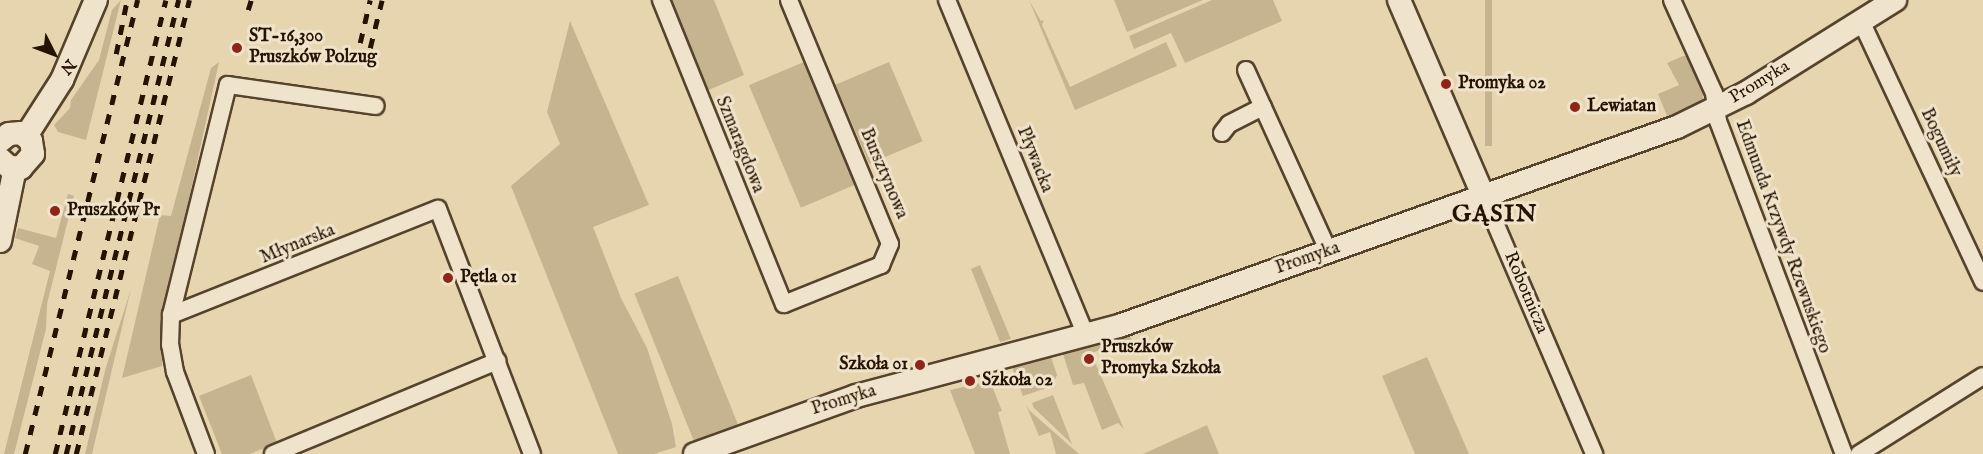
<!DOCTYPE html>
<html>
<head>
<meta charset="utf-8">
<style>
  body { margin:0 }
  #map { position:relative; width:1983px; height:454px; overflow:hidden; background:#e7d5af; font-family:"IM FELL English",serif }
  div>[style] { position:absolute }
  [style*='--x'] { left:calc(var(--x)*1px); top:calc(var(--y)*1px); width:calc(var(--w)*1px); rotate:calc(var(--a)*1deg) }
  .green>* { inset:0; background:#c6b491; transform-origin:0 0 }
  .roads { filter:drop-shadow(2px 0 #56432c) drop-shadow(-2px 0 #56432c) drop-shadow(0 2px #56432c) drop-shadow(0 -2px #56432c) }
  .street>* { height:16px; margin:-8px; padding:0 8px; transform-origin:8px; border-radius:8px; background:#efe4cb }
  .secondary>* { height:22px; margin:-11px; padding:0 11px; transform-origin:11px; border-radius:11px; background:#efe4cb }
  .rail>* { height:4.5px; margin-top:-2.25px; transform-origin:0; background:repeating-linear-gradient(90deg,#251200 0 10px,transparent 0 20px) }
  .dots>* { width:16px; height:16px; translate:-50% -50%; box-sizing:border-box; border:3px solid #efe4cb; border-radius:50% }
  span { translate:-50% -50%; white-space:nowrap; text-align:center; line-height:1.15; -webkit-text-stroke:6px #efe4cb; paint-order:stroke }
  .poi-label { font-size:18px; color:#251200; font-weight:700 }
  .left { translate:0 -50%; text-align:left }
  .right { translate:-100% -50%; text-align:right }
  .street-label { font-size:18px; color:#251200 }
  .district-label { font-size:24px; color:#251200; font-weight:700; letter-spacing:1.5px }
  .north { position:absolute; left:24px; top:24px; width:60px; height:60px; -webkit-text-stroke:4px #efe4cb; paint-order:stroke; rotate:132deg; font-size:16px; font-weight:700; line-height:24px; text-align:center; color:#251200 }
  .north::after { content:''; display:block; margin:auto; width:21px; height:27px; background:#251200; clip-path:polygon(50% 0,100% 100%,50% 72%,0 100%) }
</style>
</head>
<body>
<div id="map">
  <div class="green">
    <div style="clip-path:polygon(121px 0,86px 140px,58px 132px,54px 125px,70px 108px,71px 100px,99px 60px,112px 10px)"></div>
    <div style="clip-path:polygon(667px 0,714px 0,744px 75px,704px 92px)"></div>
    <div style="clip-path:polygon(1029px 0,1041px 21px,1044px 20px,1042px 25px,1070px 87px,1166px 42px,1177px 66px,1075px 110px)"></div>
    <div style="clip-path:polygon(1114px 0,1203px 0,1127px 32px)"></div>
    <div style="clip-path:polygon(1212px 0,1273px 0,1282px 21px,1185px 63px,1171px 33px,1134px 49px,1129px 36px)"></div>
    <div style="left:1485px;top:0;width:7px;height:146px"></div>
    <div style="clip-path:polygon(570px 21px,649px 205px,593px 227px,621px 298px,647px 348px,672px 424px,676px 447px,654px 454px,618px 454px,511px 186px,560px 144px,547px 112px)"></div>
    <div style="clip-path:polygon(1683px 56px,1689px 56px,1703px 88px,1703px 99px,1668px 118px,1658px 94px,1679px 85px,1667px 63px)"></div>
    <div style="left:806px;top:61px;width:133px;height:62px;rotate:67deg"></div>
    <div style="clip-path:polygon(219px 62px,167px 299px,162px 366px,122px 378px,160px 215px,171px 216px,211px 68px)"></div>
    <div style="left:889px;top:62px;width:86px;height:58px;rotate:67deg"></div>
    <div style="clip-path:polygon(68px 194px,74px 196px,47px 304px,46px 329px,14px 454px,4px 454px,50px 271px,32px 264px,39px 246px,15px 238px,18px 228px,56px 238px)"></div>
    <div style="clip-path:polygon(980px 265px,1011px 339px,1000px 342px,971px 269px)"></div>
    <div style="left:678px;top:276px;width:161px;height:47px;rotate:68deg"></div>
    <div style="clip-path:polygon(131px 289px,92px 454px,85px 454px,106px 367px)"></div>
    <div style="clip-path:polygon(1129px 335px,1132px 340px,1091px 353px,1124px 429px,1118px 423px,1102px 430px,1084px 383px,1073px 385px,1063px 354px)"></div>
    <div style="clip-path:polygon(1051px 357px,1057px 375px,1052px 386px,1023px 396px,1012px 367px)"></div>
    <div style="clip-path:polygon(1427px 357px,1469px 454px,1415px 454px,1382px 376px)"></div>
    <div style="clip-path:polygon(251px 375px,277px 443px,250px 454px,222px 454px,199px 396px)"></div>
    <div style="clip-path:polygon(990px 381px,1002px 411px,998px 412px,1010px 454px,975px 454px,950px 390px)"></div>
    <div style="clip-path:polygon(1053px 395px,1072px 444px,1034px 408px,1032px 403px)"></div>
    <div style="clip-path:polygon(1026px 405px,1030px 411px,1079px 454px,1056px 454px,1050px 432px,1039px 436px)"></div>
    <div style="clip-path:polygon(1207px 425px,1219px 454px,1143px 454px)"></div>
  </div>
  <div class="roads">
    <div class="street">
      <div style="--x:661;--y:0;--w:328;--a:68"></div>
      <div style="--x:784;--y:304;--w:105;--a:-21.9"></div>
      <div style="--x:881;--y:265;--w:23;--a:-67"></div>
      <div style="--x:890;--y:244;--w:264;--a:-112.5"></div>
      <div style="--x:947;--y:0;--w:363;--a:67.5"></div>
      <div style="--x:1672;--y:0;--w:102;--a:65.7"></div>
      <div style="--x:1714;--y:93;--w:28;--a:82"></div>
      <div style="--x:1718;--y:121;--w:356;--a:69.3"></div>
      <div style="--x:1861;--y:21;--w:288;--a:64.9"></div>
      <div style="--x:1246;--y:70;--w:200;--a:65.5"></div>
      <div style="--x:1222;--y:133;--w:11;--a:-52"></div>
      <div style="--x:1229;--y:124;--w:38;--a:-27"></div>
      <div style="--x:1484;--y:197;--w:280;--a:66.8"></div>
      <div style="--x:171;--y:315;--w:287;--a:-21.7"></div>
      <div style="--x:438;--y:209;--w:262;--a:69"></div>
      <div style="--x:206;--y:454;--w:88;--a:-110.7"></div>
      <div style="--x:175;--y:372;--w:27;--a:-100"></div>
      <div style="--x:170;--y:345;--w:30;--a:-88"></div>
      <div style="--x:171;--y:315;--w:237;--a:-76.1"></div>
      <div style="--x:228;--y:85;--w:149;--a:8.1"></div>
      <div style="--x:273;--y:454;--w:243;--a:-22.5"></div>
      <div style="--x:1859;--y:454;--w:146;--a:-32.2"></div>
    </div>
    <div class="secondary">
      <div style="--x:1399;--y:0;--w:215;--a:66.7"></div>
      <div style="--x:26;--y:136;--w:67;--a:-57.3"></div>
      <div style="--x:62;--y:80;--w:87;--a:-67"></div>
      <div style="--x:0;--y:141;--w:11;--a:-38"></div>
      <div style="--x:9;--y:134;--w:12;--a:-5"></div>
      <div style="--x:21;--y:133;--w:13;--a:39"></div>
      <div style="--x:31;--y:141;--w:13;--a:81"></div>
      <div style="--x:33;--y:154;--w:18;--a:131"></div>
      <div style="--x:21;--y:168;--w:12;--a:-175"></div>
      <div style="--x:9;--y:167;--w:12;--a:-138"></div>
      <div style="--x:0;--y:241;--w:75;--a:-78.4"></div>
      <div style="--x:695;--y:454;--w:171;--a:-19.8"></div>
      <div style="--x:856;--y:396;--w:272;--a:-14.9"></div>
      <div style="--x:1119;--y:326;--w:592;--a:-19.63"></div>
      <div style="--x:1677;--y:127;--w:77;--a:-26.2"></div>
      <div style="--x:1746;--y:93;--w:176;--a:-32"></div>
    </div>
  </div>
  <div class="rail">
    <div style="--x:248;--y:10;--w:10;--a:-73"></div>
    <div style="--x:360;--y:43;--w:44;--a:-76.9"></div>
    <div style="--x:370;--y:48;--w:49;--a:-76"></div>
    <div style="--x:116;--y:54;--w:55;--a:-78.5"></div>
    <div style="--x:25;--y:454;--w:468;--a:-76.1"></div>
    <div style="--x:55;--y:454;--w:467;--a:-76.3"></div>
    <div style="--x:66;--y:454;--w:468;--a:-76.1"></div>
    <div style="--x:76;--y:454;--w:468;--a:-76"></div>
  </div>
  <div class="dots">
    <div style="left:237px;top:48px;background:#8f2418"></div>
    <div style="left:1446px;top:84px;background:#8f2418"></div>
    <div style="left:1575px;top:107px;background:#8f2418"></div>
    <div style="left:55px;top:211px;background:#8f2418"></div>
    <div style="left:448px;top:278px;background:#8f2418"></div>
    <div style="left:1089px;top:359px;background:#8f2418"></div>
    <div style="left:920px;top:365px;background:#8f2418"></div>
    <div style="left:970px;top:381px;background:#8f2418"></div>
  </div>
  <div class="poi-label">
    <span class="left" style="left:249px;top:48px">ST-16,300<br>Pruszków Polzug</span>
    <span class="left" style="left:1458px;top:84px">Promyka 02</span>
    <span class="left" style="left:1587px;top:107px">Lewiatan</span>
    <span class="left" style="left:67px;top:211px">Pruszków Pr</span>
    <span class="left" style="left:460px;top:278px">Pętla 01</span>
    <span class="left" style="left:1101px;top:359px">Pruszków<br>Promyka Szkoła</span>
    <span class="right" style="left:908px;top:365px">Szkoła 01</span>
    <span class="left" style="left:982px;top:381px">Szkoła 02</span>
  </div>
  <div class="street-label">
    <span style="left:1760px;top:83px;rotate:-31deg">Promyka</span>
    <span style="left:1940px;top:143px;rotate:65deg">Bogumiły</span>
    <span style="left:739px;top:145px;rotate:68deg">Szmaragdowa</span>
    <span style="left:1034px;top:160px;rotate:68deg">Pływacka</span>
    <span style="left:883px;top:174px;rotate:67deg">Bursztynowa</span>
    <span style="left:1782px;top:237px;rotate:70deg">Edmunda Krzywdy Rzewuskiego</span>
    <span style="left:298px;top:245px;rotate:-22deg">Młynarska</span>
    <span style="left:1308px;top:259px;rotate:-19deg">Promyka</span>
    <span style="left:1525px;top:293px;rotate:67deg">Robotnicza</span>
    <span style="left:844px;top:401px;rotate:-17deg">Promyka</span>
  </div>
  <div class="district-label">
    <span style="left:1495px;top:215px">GĄSIN</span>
  </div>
  <div class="north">N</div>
</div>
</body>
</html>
